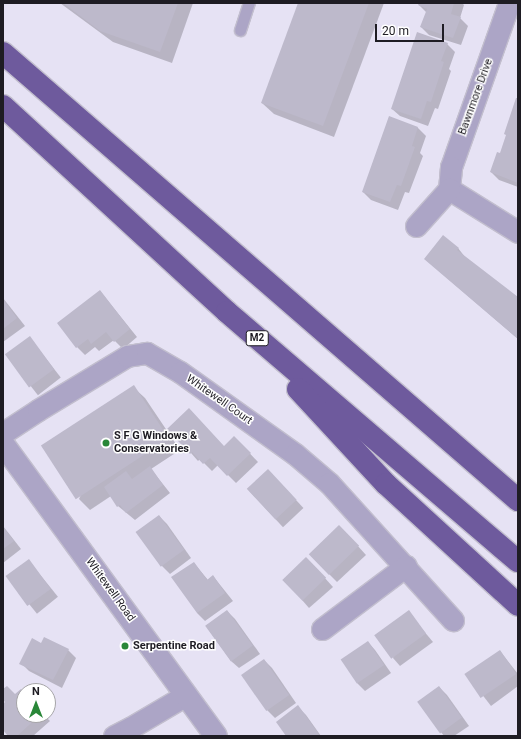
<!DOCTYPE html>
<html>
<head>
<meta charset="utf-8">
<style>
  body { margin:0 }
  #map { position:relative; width:521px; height:739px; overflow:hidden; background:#e6e2f4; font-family:Roboto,sans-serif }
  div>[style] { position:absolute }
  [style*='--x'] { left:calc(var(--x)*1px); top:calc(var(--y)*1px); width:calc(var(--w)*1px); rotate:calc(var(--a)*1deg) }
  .shadow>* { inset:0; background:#0003; transform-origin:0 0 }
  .building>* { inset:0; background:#bdb9cb; transform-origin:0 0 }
  .roads { filter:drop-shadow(1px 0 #c2bece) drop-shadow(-1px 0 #c2bece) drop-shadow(0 1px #c2bece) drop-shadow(0 -1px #c2bece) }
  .service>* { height:11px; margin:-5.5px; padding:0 5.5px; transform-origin:5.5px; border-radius:5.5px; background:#aca5c6 }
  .minor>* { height:21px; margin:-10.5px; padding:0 10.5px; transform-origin:10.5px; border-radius:10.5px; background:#aca5c6 }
  .tertiary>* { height:22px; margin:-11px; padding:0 11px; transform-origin:11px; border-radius:11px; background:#aca5c6 }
  .motorway>* { height:22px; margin:-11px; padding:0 11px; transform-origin:11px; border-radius:11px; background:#6e5a9d }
  .dots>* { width:11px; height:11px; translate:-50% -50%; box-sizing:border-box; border:2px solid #fff; border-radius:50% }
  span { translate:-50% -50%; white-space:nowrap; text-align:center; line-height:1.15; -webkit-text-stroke:3px #fff; paint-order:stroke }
  .shield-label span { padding:1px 3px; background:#fff; border:1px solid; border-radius:3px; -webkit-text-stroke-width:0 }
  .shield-label { font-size:10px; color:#1e1c23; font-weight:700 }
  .street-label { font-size:11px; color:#1e1c23 }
  .poi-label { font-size:11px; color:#1e1c23; font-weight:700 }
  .left { translate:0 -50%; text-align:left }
  .frame { position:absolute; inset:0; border:4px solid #1e1c23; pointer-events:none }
  .north { position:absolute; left:16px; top:683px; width:40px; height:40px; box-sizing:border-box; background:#fff; border:1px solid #a5a4a7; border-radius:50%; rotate:0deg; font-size:11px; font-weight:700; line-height:16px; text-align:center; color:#1e1c23 }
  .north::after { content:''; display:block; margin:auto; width:14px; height:18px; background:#298738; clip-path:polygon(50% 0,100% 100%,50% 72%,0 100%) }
  .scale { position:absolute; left:375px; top:24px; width:69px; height:18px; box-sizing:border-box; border:2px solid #1e1c23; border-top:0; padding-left:5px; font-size:12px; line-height:14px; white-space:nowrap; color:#1e1c23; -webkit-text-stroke:3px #fff; paint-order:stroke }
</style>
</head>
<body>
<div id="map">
  <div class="shadow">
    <div style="clip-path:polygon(60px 3px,193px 3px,172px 63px,113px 42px)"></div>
    <div style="clip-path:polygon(299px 3px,384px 3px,334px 137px,274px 114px,262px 103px)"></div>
    <div style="clip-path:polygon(420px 3px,462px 3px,464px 5px,460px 18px,468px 26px,461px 45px,429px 35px,421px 27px,427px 13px,419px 5px)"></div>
    <div style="clip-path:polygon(447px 44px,455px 52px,449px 69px,451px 71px,438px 109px,435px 108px,428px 126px,400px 116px,392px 109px)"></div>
    <div style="clip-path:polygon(518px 99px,518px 187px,499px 180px,491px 172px,501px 155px)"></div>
    <div style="clip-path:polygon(389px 118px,418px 128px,426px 136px,420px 153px,423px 156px,409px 193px,405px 192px,398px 210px,371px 200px,363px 192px)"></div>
    <div style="clip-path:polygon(458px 248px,465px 257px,518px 300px,518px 339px,425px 259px)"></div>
    <div style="clip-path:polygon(100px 291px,137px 337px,123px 349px,114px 340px,99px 351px,95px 347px,85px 355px,77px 347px)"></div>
    <div style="clip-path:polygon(3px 298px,25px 326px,3px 342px)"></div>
    <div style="left:30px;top:338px;width:50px;height:29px;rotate:52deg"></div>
    <div style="clip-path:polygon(133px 387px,145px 398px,180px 450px,151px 469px,170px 493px,135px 520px,118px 506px,111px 496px,90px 510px,79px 499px)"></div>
    <div style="clip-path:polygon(197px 418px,224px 447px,242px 445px,258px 462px,236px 483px,218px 465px,212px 471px,200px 459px,198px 461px,191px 453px)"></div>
    <div style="left:268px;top:470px;width:52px;height:28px;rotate:47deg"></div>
    <div style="clip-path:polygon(159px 516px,167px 524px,191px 558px,170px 574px,162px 566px,137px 532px)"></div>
    <div style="clip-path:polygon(3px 526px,21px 549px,3px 563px)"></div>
    <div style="clip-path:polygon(347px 534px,366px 555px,337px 582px,329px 574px)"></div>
    <div style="left:29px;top:561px;width:46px;height:27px;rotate:51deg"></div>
    <div style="clip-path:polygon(194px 563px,208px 580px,213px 576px,233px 601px,205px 621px,197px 613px)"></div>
    <div style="clip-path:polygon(314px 566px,333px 587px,309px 608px,302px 600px)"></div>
    <div style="clip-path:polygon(227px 611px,235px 619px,260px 654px,239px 668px,231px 661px,206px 626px)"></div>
    <div style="clip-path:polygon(408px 612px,433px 642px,400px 666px,393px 658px)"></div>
    <div style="clip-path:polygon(368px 642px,375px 650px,391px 673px,365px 691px,357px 683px)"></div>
    <div style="clip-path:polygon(41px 644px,68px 650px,76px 658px,62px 688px,29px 671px,21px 663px)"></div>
    <div style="clip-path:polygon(500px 651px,518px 674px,518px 686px,491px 706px,467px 675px)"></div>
    <div style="clip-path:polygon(264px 660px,272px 668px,296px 703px,275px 718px,267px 710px)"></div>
    <div style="clip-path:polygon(439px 687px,447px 695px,469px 726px,454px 736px,444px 736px,441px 732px)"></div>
    <div style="clip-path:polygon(3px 691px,15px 695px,24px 693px,24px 715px,44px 715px,50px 721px,33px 736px,9px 736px,3px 729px,3px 706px,7px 702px,3px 699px)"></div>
    <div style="clip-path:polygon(298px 707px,306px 715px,321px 736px,287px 736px)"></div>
  </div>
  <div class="building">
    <div style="clip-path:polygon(63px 3px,178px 3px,160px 52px,100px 31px)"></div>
    <div style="clip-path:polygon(298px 3px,369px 3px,323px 126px,261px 103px)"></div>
    <div style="clip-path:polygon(419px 3px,454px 3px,451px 14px,461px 17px,453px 38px,420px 27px,427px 9px,418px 5px)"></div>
    <div style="clip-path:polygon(417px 32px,448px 43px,441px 61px,444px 62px,431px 102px,427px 101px,421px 119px,391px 109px)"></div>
    <div style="clip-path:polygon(516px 98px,518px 98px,518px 183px,490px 172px,497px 152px,500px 153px,506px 135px,504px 134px)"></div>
    <div style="clip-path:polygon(389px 116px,418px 127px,412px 146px,415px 147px,401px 186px,397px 185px,390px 202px,362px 192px)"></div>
    <div style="clip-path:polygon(443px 235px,459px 248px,457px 250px,518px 297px,518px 339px,424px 259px)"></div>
    <div style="clip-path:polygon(100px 290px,130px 329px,114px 342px,106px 332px,91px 344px,88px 339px,76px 348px,57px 323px)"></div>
    <div style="clip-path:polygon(3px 299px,17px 318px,3px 329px)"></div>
    <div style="left:30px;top:336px;width:41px;height:31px;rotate:54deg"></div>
    <div style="left:134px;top:385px;width:64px;height:111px;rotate:57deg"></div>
    <div style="clip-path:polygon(189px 408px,224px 446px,234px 436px,251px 453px,227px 476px,210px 458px,203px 464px,192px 452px,190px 454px,167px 429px)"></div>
    <div style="clip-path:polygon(150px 466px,163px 485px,126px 513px,120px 505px,117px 507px,104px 487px,126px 471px,132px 479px)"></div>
    <div style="left:268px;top:469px;width:42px;height:29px;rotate:47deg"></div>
    <div style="left:159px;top:515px;width:43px;height:29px;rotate:54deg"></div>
    <div style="left:339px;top:525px;width:29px;height:42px;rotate:46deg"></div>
    <div style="clip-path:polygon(3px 527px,14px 541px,3px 549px)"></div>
    <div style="left:306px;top:557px;width:29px;height:33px;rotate:46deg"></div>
    <div style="left:29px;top:559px;width:37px;height:29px;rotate:54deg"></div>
    <div style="clip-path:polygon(194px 562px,207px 580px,213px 575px,225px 593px,197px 613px,171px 577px)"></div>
    <div style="left:227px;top:610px;width:44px;height:27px;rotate:54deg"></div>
    <div style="left:409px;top:610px;width:29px;height:43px;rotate:54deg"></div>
    <div style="clip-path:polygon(44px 637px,69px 649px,53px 680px,19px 664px,32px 638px,41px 643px)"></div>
    <div style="left:368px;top:641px;width:29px;height:33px;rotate:56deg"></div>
    <div style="left:500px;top:650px;width:29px;height:43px;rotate:56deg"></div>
    <div style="left:264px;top:659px;width:44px;height:28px;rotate:55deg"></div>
    <div style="clip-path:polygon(7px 686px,15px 694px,21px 689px,24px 692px,24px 715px,40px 715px,17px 736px,8px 736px,3px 730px,3px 704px,5px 702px,3px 700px,3px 689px)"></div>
    <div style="left:439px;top:686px;width:39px;height:27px;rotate:54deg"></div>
    <div style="clip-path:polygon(298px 705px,311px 723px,320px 736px,286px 736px,276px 722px)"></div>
  </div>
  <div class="roads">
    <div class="service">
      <div style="--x:240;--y:30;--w:28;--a:-72"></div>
    </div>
    <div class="minor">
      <div style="--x:508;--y:6;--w:171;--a:109.5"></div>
      <div style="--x:451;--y:167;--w:22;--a:95"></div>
      <div style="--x:449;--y:189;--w:81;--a:31.9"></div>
      <div style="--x:416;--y:226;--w:50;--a:-48.3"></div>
      <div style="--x:3;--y:433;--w:42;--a:-33.3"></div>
      <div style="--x:38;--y:410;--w:104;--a:-31.2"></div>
      <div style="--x:127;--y:356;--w:20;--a:-9"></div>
      <div style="--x:147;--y:353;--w:38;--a:30"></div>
      <div style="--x:180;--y:372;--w:141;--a:35.5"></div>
      <div style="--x:295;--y:454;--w:45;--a:40.5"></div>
      <div style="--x:329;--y:483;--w:185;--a:47.9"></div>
      <div style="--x:322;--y:629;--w:105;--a:-36.9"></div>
      <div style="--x:114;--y:736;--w:18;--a:-27"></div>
      <div style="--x:130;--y:728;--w:65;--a:-30.5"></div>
    </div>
    <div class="tertiary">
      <div style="--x:3;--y:444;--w:361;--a:53.9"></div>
    </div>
    <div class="motorway">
      <div style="--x:3;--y:53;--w:682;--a:40.96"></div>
      <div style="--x:3;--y:106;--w:304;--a:42.6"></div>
      <div style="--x:227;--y:312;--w:383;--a:40.6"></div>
      <div style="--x:298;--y:389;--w:129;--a:47.2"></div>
      <div style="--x:386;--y:484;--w:179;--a:42.5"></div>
    </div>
  </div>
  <div class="dots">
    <div style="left:106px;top:443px;background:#298738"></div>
    <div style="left:125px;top:646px;background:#298738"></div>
  </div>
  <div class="shield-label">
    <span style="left:257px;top:338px">M2</span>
  </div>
  <div class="street-label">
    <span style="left:476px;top:97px;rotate:-70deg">Bawnmore Drive</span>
    <span style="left:219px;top:400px;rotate:35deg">Whitewell Court</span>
    <span style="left:110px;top:590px;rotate:54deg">Whitewell Road</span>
  </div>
  <div class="poi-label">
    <span class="left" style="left:114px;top:443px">S F G Windows &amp;<br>Conservatories</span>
    <span class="left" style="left:133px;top:646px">Serpentine Road</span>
  </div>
  <div class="frame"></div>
  <div class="north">N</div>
  <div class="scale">20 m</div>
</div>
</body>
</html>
